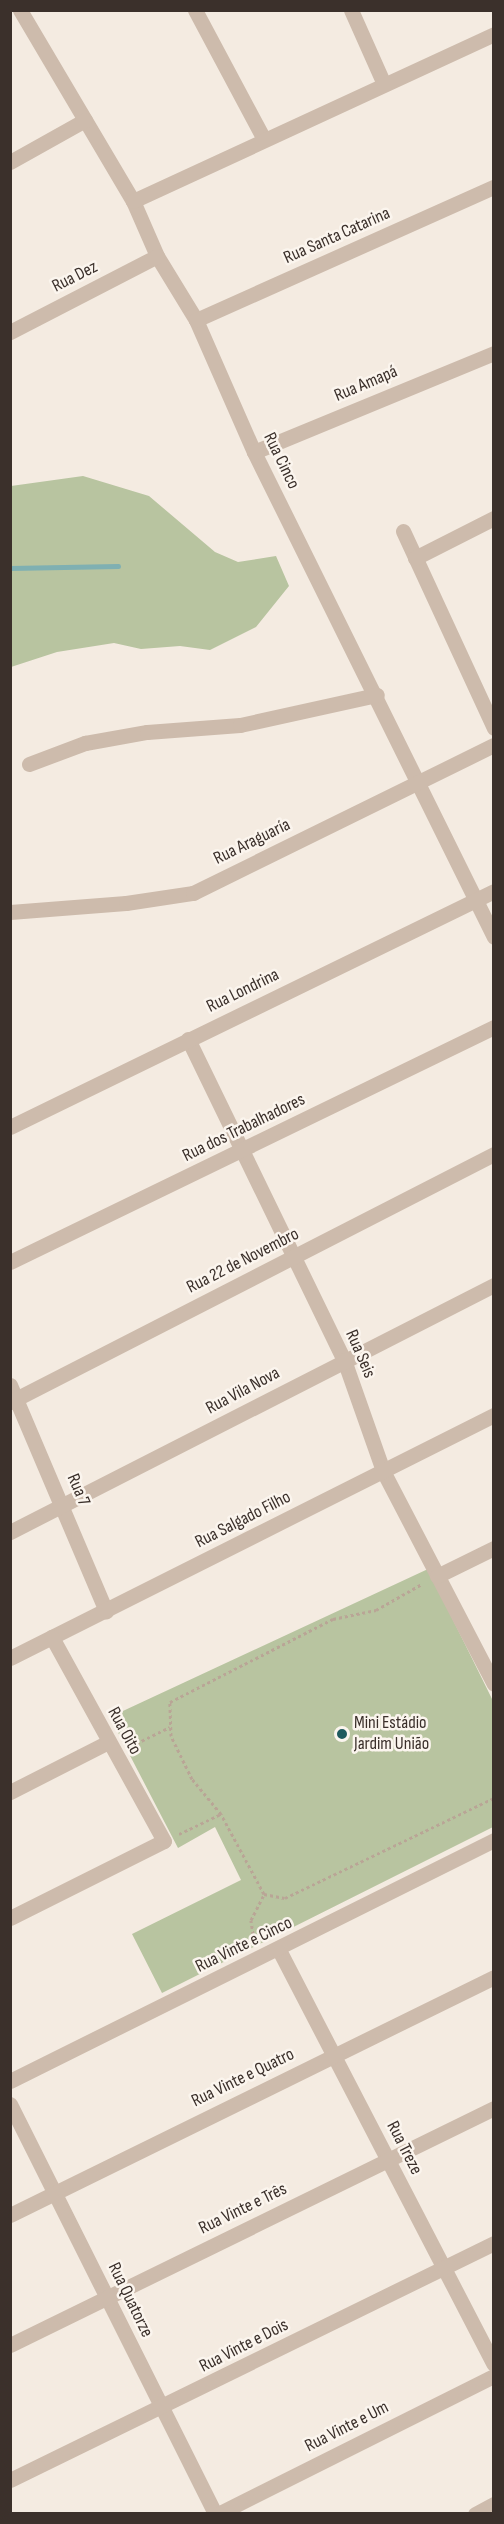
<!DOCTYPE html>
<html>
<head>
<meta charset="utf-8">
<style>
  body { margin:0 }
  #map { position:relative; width:504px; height:2524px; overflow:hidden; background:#f4ebe1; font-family:"Sofia Sans Condensed",sans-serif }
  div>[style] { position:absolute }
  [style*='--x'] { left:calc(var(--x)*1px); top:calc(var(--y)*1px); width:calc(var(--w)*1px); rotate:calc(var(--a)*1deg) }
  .green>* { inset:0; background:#b8c4a0 }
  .stream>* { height:5px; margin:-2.5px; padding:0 2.5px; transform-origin:2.5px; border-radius:2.5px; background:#7fb0b2 }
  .path>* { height:3px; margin-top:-1.5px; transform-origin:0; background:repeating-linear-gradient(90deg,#b9a596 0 3px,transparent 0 6px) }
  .minor>* { height:15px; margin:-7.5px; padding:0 7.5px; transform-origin:7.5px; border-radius:7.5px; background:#cdbbac }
  .dots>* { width:16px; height:16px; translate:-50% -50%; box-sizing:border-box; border:3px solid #fbf5ee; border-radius:50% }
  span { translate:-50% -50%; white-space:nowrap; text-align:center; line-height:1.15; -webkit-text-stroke:5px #fbf5ee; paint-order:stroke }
  .street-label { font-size:18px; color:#3b302b }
  .poi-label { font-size:18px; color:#3b302b }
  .left { translate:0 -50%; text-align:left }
  .frame { position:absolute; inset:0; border:12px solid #3b302b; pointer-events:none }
</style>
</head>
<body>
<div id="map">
  <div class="green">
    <div style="clip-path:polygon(83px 476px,149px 496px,215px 552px,238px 562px,276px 556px,289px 586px,256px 627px,210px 650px,180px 646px,141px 649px,114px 643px,57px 652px,11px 667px,11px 486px)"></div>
    <div style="clip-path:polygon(428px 1569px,493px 1701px,493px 1827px,162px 1993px,132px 1934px,241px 1880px,215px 1827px,178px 1848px,110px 1717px)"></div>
  </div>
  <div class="stream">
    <div style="--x:10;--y:568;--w:108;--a:-1.1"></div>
  </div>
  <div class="path">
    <div style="--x:131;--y:1746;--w:43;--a:-26"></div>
    <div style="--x:179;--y:1834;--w:47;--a:-25.5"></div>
    <div style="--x:264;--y:1894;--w:91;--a:-118.3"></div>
    <div style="--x:221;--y:1814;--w:45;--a:-129.6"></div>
    <div style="--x:192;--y:1779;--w:48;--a:-116"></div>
    <div style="--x:171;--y:1736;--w:34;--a:-92"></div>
    <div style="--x:170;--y:1702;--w:183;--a:-27"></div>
    <div style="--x:333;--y:1619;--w:44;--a:-11.8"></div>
    <div style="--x:376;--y:1610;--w:53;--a:-29.5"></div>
    <div style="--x:254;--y:1940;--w:20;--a:-99"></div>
    <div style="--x:251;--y:1920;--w:29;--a:-63"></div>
    <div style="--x:264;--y:1894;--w:21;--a:11"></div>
    <div style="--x:285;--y:1898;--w:232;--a:-25.6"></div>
  </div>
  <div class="minor">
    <div style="--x:20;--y:10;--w:222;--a:59.4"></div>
    <div style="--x:133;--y:201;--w:60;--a:66.4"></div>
    <div style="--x:157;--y:256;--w:75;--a:58.6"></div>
    <div style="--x:196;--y:320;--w:144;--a:66.3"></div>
    <div style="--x:254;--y:452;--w:541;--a:63.67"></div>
    <div style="--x:195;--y:10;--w:146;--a:61.9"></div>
    <div style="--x:351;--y:10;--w:81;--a:66"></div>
    <div style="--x:10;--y:162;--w:86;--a:-29.2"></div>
    <div style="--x:133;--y:201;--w:398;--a:-24.8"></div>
    <div style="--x:196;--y:320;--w:326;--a:-24.1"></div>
    <div style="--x:10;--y:332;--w:165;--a:-27.3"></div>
    <div style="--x:254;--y:452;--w:260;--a:-22.4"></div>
    <div style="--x:403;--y:531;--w:217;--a:65.2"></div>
    <div style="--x:415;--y:558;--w:89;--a:-26.9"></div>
    <div style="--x:29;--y:764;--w:60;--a:-20.6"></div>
    <div style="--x:85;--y:743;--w:63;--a:-10.1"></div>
    <div style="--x:147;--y:732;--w:93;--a:-4.3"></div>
    <div style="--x:240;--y:725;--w:140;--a:-12.4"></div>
    <div style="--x:10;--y:912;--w:116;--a:-4.4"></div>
    <div style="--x:126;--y:903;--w:68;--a:-8.5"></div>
    <div style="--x:193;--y:893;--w:335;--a:-26.2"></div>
    <div style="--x:188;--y:1039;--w:357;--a:64.1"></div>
    <div style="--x:344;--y:1360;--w:118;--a:70.6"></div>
    <div style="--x:383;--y:1471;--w:240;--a:62.5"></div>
    <div style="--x:10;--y:1127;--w:538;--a:-25.99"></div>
    <div style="--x:10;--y:1262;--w:538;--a:-25.9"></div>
    <div style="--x:10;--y:1385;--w:246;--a:67"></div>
    <div style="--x:10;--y:1402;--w:544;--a:-27.13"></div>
    <div style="--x:10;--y:1532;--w:543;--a:-27.04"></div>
    <div style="--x:437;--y:1576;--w:64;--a:-26.2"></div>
    <div style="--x:10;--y:1658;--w:542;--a:-26.66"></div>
    <div style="--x:10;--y:1792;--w:110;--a:-27"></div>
    <div style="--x:10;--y:1918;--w:172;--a:-26.6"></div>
    <div style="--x:164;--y:1841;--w:233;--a:-118.8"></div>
    <div style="--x:279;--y:1950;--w:466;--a:62.6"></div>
    <div style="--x:10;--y:2081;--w:541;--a:-26.47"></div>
    <div style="--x:10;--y:2104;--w:458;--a:63.4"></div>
    <div style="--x:10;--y:2215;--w:539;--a:-26.18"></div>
    <div style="--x:10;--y:2345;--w:539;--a:-26.09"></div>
    <div style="--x:10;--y:2480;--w:539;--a:-26.09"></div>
    <div style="--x:218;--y:2514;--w:309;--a:-26.6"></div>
    <div style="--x:475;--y:2514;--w:21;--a:-28"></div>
  </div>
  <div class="dots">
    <div style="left:342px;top:1734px;background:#1f5a5e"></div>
  </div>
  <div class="street-label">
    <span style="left:337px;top:236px;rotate:-24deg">Rua Santa Catarina</span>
    <span style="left:75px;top:277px;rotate:-27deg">Rua Dez</span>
    <span style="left:366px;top:384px;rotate:-23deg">Rua Amapá</span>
    <span style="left:281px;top:461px;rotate:64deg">Rua Cinco</span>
    <span style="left:252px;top:842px;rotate:-26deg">Rua Araguaría</span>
    <span style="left:243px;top:991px;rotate:-26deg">Rua Londrina</span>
    <span style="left:244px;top:1128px;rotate:-26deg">Rua dos Trabalhadores</span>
    <span style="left:243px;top:1261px;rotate:-27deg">Rua 22 de Novembro</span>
    <span style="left:360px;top:1354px;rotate:67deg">Rua Seis</span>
    <span style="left:243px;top:1391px;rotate:-28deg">Rua Vila Nova</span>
    <span style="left:78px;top:1490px;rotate:67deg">Rua 7</span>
    <span style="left:243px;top:1520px;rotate:-27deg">Rua Salgado Filho</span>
    <span style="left:124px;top:1731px;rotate:61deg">Rua Oito</span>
    <span style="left:244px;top:1945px;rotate:-26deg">Rua Vinte e Cinco</span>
    <span style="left:243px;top:2078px;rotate:-26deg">Rua Vinte e Quatro</span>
    <span style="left:404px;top:2148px;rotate:63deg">Rua Treze</span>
    <span style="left:243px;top:2209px;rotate:-26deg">Rua Vinte e Três</span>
    <span style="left:130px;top:2300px;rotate:64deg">Rua Quatorze</span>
    <span style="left:244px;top:2346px;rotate:-27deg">Rua Vinte e Dois</span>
    <span style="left:347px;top:2427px;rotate:-27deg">Rua Vinte e Um</span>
  </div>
  <div class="poi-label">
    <span class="left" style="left:354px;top:1734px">Mini Estádio<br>Jardim União</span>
  </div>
  <div class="frame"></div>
</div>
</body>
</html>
